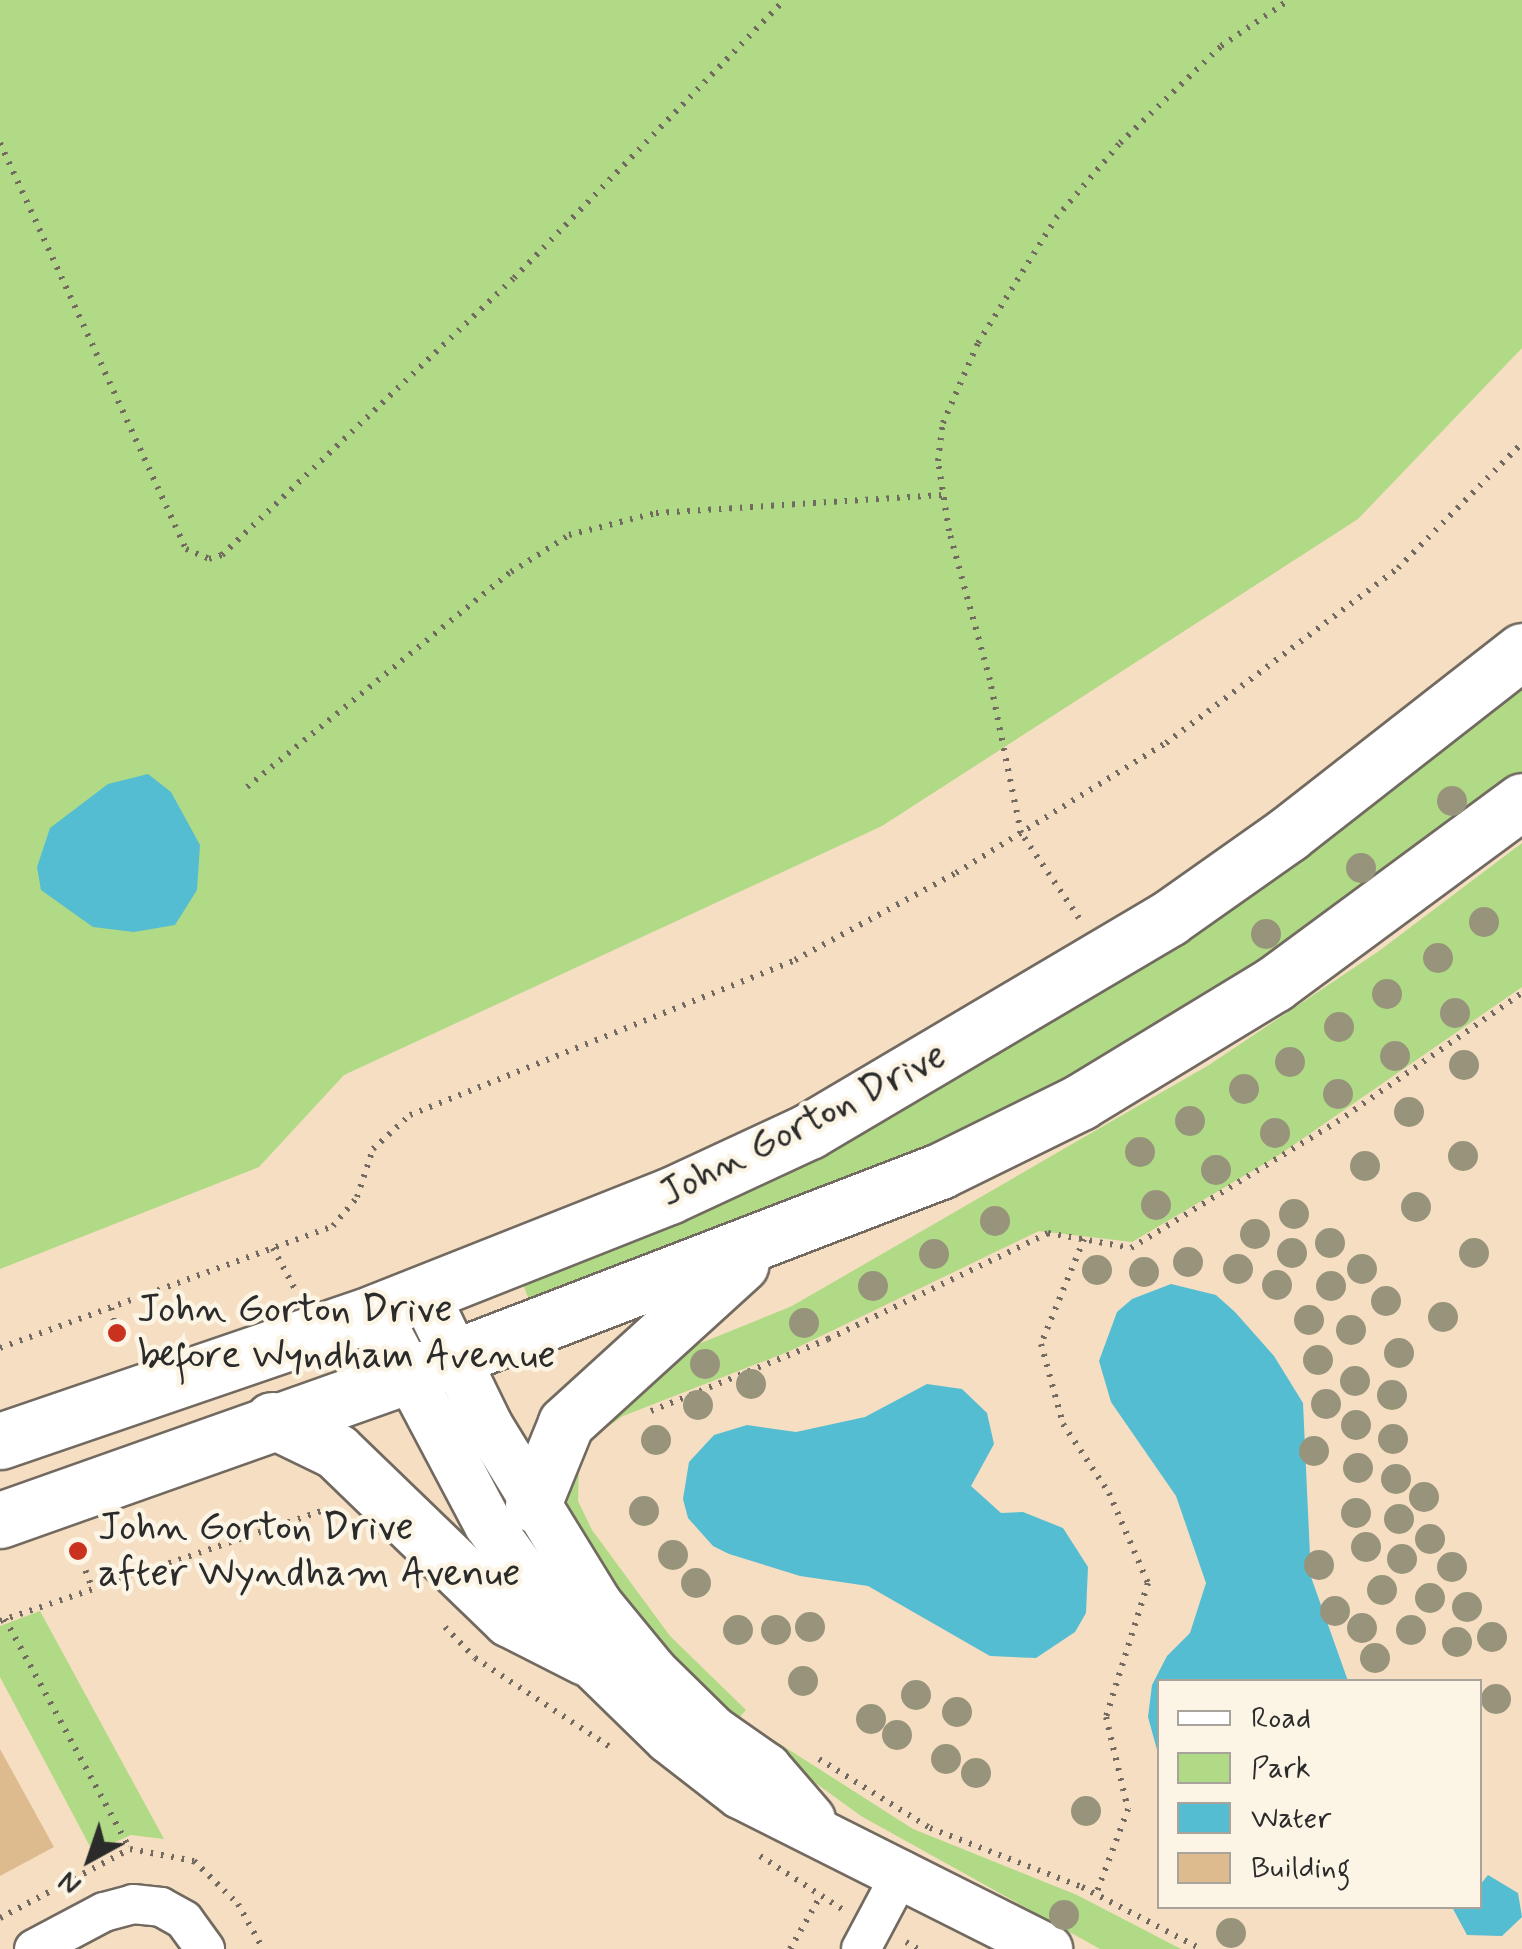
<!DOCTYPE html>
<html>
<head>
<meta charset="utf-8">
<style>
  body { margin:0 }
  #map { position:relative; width:1522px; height:1949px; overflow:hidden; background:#f5dec2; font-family:Mynerve,sans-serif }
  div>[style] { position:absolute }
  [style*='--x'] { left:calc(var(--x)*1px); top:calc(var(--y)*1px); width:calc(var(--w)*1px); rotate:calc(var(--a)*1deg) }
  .green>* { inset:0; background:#b0da85 }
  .water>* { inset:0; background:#55bdd2 }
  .building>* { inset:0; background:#ddbb8f }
  .path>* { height:6px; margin-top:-3px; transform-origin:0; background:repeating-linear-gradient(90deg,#726a60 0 2.5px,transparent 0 10.5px) }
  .roads { filter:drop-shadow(2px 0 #726a60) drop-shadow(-2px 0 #726a60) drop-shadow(0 2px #726a60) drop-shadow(0 -2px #726a60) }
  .minor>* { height:38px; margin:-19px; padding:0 19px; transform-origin:19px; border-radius:19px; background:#fff }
  .tertiary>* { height:48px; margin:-24px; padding:0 24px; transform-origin:24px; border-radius:24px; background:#fff }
  .primary>* { height:55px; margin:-27.5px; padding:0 27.5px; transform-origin:27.5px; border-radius:27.5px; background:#fff }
  .trees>* { width:30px; height:30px; margin:-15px; border-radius:50%; background:#98947c }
  .dots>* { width:28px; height:28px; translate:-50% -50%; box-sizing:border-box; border:5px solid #fcf5e5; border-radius:50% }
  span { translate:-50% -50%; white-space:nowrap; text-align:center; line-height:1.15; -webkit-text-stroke:9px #fcf5e5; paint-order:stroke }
  .street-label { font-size:40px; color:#2b2b2b }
  .poi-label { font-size:40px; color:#2b2b2b }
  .left { translate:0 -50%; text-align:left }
  .legend { position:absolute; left:1157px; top:1679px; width:325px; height:230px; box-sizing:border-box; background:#fcf5e5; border:2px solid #a8a49b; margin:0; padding:12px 18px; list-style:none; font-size:30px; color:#2b2b2b }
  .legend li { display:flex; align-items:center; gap:20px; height:50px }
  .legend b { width:50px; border:2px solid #a8a49b }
  .north { position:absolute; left:40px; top:1809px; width:100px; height:100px; -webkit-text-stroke:8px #fcf5e5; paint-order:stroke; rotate:220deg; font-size:28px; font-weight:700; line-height:40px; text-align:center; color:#2b2b2b }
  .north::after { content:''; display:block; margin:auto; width:35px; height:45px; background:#2b2b2b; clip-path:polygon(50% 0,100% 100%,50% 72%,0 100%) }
</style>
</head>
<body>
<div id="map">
  <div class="green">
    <div style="clip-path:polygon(0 0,1522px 0,1522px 348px,1358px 519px,882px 826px,344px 1075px,259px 1167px,0 1269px)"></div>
    <div style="clip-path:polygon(1522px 683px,1522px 773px,1270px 961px,968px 1137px,531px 1305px,521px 1279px)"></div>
    <div style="clip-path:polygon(1522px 843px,1522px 987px,1279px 1155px,1132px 1242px,1039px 1231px,790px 1351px,623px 1416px,592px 1438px,586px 1434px,664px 1358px,792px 1306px,1209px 1065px,1379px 951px)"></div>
    <div style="clip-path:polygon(579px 1460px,578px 1501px,592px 1530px,670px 1636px,746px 1710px,735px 1722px,618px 1594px,562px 1500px)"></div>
    <div style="clip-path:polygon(40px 1611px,164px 1839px,131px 1835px,93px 1852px,0 1677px,0 1626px)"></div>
    <div style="clip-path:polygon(769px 1737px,913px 1829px,1077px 1895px,1181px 1949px,1100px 1949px,861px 1816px,762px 1744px)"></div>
  </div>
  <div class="water">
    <div style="clip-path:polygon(148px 774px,171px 792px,200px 845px,197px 890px,175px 925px,134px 932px,93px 927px,41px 890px,37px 867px,50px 828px,108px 784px)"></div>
    <div style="clip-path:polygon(1171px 1284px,1216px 1295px,1235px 1312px,1274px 1356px,1303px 1403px,1311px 1577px,1348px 1681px,1160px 1682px,1159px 1757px,1148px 1717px,1152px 1685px,1167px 1656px,1190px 1633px,1206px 1583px,1176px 1496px,1111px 1402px,1099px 1361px,1117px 1312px,1132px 1299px)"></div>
    <div style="clip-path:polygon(927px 1384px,962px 1389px,987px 1413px,994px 1444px,971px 1486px,1001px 1513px,1023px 1512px,1063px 1528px,1088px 1567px,1086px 1613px,1075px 1632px,1036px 1658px,990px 1656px,868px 1586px,800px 1576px,729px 1554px,713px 1546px,688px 1518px,683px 1499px,689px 1462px,714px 1435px,747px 1425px,796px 1432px,865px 1417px)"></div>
    <div style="clip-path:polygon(1488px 1875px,1518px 1893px,1522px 1917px,1502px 1936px,1467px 1935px,1452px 1907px,1480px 1906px,1480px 1885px)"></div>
  </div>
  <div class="building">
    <div style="clip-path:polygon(0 1749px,54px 1847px,0 1876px)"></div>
  </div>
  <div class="path">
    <div style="--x:0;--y:143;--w:447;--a:65.4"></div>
    <div style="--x:186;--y:549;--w:25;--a:23"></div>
    <div style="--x:209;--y:559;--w:14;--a:-17"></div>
    <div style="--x:222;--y:555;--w:402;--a:-43.5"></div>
    <div style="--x:514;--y:278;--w:388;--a:-45.8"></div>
    <div style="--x:247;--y:787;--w:340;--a:-39.2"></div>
    <div style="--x:511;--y:572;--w:69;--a:-32.5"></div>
    <div style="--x:569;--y:535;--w:90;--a:-14.2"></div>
    <div style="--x:656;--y:513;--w:287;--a:-3.6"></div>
    <div style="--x:1079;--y:918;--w:103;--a:-124.3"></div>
    <div style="--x:1021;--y:833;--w:156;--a:-101.5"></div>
    <div style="--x:990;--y:680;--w:155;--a:-105.4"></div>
    <div style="--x:949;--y:531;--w:71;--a:-98.9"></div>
    <div style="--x:938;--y:461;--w:38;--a:-83"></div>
    <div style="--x:943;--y:423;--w:87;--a:-66.4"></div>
    <div style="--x:978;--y:343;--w:147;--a:-58"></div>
    <div style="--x:1056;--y:218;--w:99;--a:-49.5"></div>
    <div style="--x:1120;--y:143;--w:140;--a:-43.8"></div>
    <div style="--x:1221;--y:46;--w:82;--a:-34.1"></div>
    <div style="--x:1084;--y:1239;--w:113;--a:112.3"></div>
    <div style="--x:1041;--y:1344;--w:83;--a:74.6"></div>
    <div style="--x:1063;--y:1424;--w:83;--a:56.3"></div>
    <div style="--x:1109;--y:1493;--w:98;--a:66.6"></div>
    <div style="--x:1148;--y:1583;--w:140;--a:107.4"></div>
    <div style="--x:1106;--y:1717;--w:95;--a:76.6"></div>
    <div style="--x:1128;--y:1809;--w:91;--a:110.6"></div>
    <div style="--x:273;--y:1248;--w:51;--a:61.9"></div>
    <div style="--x:111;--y:1308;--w:26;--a:77"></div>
    <div style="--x:0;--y:1348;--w:355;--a:-20.1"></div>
    <div style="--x:333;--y:1226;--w:38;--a:-50"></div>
    <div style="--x:357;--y:1197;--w:51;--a:-71.6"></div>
    <div style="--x:373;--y:1149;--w:50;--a:-42.6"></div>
    <div style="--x:410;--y:1115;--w:415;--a:-21.9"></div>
    <div style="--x:795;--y:960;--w:183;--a:-28.4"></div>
    <div style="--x:956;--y:873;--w:247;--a:-31.8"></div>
    <div style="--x:1166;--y:743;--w:291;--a:-37"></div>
    <div style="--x:1398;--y:568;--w:176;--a:-45.2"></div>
    <div style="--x:651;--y:1411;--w:191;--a:-22.1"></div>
    <div style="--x:828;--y:1339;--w:244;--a:-25.7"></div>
    <div style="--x:1048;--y:1233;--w:84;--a:10.2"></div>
    <div style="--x:1131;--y:1248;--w:241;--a:-31.5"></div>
    <div style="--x:1337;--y:1122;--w:226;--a:-34.9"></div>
    <div style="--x:78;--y:1551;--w:40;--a:69"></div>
    <div style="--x:5;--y:1619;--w:262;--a:61.5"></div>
    <div style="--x:0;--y:1621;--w:347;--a:-18.9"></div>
    <div style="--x:445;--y:1627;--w:43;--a:45.9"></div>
    <div style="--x:475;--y:1658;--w:165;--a:33.4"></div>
    <div style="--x:819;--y:1759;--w:131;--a:31.9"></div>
    <div style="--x:930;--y:1828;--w:163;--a:21.2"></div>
    <div style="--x:1082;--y:1887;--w:134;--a:27.5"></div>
    <div style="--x:760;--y:1856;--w:98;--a:32.9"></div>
    <div style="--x:0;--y:1918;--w:147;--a:-28"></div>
    <div style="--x:130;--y:1849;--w:65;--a:10.6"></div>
    <div style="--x:194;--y:1861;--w:62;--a:44.3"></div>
    <div style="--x:238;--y:1904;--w:51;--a:60.9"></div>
    <div style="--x:906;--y:1942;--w:14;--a:30"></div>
    <div style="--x:790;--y:1949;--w:60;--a:-60"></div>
  </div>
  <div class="roads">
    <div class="minor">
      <div style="--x:34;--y:1949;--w:79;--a:-27.9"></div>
      <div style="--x:104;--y:1912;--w:30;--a:-15"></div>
      <div style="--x:133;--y:1904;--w:28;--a:6"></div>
      <div style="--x:161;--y:1907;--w:26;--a:29"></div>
      <div style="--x:184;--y:1920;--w:36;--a:54"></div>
      <div style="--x:861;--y:1949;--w:89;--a:-62"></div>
    </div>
    <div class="tertiary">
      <div style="--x:424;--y:1293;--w:147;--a:64.1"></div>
      <div style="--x:488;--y:1425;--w:210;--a:58.4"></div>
      <div style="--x:598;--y:1604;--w:87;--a:50.6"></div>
      <div style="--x:653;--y:1671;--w:86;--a:44.5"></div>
      <div style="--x:714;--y:1731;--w:65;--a:34.9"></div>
      <div style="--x:767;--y:1768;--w:67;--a:49.2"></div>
      <div style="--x:376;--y:1312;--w:241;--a:62.1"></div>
      <div style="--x:489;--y:1525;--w:163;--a:54"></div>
      <div style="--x:585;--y:1657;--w:117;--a:44.3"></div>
      <div style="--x:669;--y:1739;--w:90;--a:37.8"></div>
      <div style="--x:740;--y:1794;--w:345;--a:26.7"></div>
    </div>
    <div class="primary">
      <div style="--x:272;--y:1420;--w:71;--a:25.8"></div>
      <div style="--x:336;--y:1451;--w:242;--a:44"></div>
      <div style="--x:510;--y:1619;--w:84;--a:26.9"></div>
      <div style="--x:0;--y:1441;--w:398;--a:-18.9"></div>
      <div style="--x:376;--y:1312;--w:315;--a:-21.6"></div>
      <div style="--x:669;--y:1196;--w:154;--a:-24.9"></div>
      <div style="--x:809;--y:1131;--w:418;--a:-30.6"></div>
      <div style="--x:1169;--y:918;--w:146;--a:-35.2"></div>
      <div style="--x:1288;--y:834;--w:297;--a:-38"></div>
      <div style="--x:533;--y:1504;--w:87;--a:-67.8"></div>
      <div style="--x:566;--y:1423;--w:236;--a:-42.3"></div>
      <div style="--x:0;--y:1520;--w:431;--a:-19.5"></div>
      <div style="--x:406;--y:1376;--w:572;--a:-21"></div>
      <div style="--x:940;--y:1171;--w:156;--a:-26.2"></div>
      <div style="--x:1080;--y:1102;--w:227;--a:-31.3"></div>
      <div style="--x:1274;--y:984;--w:308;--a:-36.4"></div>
    </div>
  </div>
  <div class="trees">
    <div style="left:1452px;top:801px"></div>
    <div style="left:1361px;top:868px"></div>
    <div style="left:1484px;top:922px"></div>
    <div style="left:1266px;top:934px"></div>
    <div style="left:1438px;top:958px"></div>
    <div style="left:1387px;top:994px"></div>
    <div style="left:1455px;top:1013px"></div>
    <div style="left:1339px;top:1027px"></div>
    <div style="left:1395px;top:1056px"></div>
    <div style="left:1290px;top:1062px"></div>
    <div style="left:1464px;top:1065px"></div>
    <div style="left:1244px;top:1089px"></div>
    <div style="left:1338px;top:1094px"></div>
    <div style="left:1409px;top:1112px"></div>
    <div style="left:1190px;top:1121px"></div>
    <div style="left:1275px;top:1133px"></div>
    <div style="left:1140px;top:1152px"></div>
    <div style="left:1463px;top:1156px"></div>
    <div style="left:1365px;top:1166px"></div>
    <div style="left:1216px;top:1170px"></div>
    <div style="left:1156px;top:1205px"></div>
    <div style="left:1416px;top:1207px"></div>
    <div style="left:1294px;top:1214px"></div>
    <div style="left:995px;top:1221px"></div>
    <div style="left:1255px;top:1234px"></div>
    <div style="left:1330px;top:1243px"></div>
    <div style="left:1292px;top:1253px"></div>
    <div style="left:1474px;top:1253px"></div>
    <div style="left:934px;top:1254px"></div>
    <div style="left:1188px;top:1262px"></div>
    <div style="left:1238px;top:1269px"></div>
    <div style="left:1362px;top:1269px"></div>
    <div style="left:1097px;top:1270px"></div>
    <div style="left:1144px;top:1272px"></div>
    <div style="left:1277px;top:1285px"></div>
    <div style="left:873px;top:1286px"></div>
    <div style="left:1331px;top:1286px"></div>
    <div style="left:1386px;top:1301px"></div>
    <div style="left:1443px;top:1317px"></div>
    <div style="left:1309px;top:1320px"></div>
    <div style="left:804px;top:1323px"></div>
    <div style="left:1351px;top:1330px"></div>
    <div style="left:1399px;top:1353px"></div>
    <div style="left:1318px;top:1360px"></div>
    <div style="left:705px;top:1364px"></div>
    <div style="left:1355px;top:1381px"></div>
    <div style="left:751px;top:1384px"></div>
    <div style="left:1392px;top:1395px"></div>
    <div style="left:1326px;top:1404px"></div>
    <div style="left:698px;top:1405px"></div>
    <div style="left:1356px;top:1425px"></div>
    <div style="left:1393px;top:1439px"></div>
    <div style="left:656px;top:1440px"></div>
    <div style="left:1314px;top:1451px"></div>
    <div style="left:1358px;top:1468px"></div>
    <div style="left:1396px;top:1479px"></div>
    <div style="left:1424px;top:1497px"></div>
    <div style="left:644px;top:1511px"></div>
    <div style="left:1356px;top:1513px"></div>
    <div style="left:1399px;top:1519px"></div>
    <div style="left:1430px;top:1539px"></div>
    <div style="left:1366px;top:1547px"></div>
    <div style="left:673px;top:1555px"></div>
    <div style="left:1402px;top:1559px"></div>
    <div style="left:1319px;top:1565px"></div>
    <div style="left:1452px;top:1567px"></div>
    <div style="left:696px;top:1583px"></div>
    <div style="left:1382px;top:1590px"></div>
    <div style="left:1430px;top:1598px"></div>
    <div style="left:1467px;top:1607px"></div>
    <div style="left:1335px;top:1611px"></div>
    <div style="left:810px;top:1627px"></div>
    <div style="left:1362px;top:1628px"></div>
    <div style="left:738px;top:1630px"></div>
    <div style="left:776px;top:1630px"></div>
    <div style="left:1411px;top:1630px"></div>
    <div style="left:1492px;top:1637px"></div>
    <div style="left:1457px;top:1642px"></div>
    <div style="left:1375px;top:1658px"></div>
    <div style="left:803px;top:1681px"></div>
    <div style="left:916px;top:1695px"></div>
    <div style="left:1496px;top:1699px"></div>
    <div style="left:957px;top:1712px"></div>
    <div style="left:871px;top:1719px"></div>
    <div style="left:897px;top:1735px"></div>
    <div style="left:946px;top:1759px"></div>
    <div style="left:976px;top:1773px"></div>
    <div style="left:1086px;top:1811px"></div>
    <div style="left:1064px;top:1915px"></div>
    <div style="left:1231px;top:1933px"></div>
  </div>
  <div class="dots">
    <div style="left:117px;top:1333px;background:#c8321e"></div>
    <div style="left:78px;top:1551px;background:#c8321e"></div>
  </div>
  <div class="street-label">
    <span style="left:803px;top:1125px;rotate:-27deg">John Gorton Drive</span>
  </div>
  <div class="poi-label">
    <span class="left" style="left:137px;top:1333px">John Gorton Drive<br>before Wyndham Avenue</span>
    <span class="left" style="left:98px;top:1551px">John Gorton Drive<br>after Wyndham Avenue</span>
  </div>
  <ul class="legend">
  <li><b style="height:12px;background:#fff"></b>Road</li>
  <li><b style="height:28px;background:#b0da85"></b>Park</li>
  <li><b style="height:28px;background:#55bdd2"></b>Water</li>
  <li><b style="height:28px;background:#ddbb8f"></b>Building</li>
  </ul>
  <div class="north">N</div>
</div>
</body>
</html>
